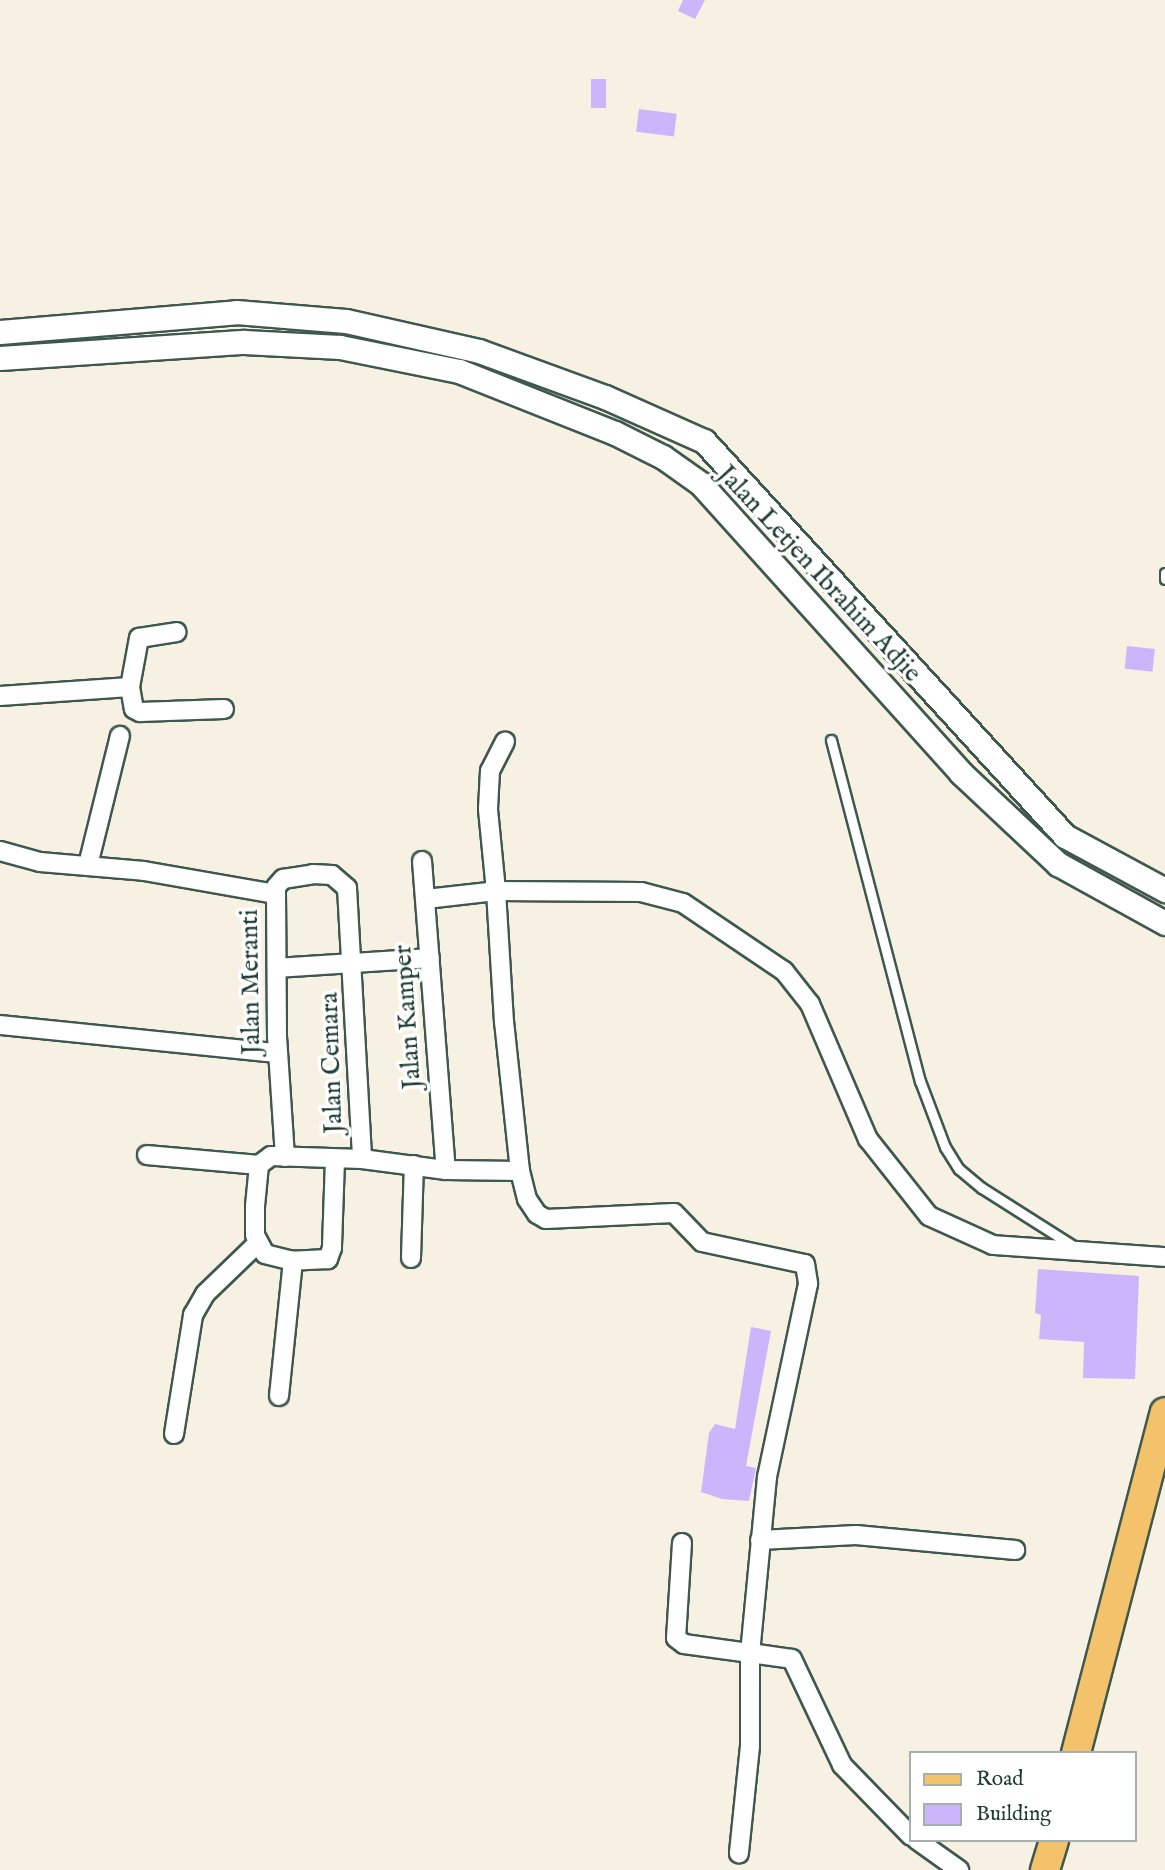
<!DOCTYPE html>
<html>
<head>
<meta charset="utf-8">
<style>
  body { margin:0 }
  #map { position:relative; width:1165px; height:1870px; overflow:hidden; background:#f7f1e3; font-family:"IM FELL English",serif }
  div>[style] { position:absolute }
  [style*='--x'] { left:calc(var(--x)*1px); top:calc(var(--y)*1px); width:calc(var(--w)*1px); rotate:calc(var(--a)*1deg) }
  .building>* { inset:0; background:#cdb5fc; transform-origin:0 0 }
  .roads { filter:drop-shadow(2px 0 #3f584e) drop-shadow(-2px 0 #3f584e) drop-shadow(0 2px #3f584e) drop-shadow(0 -2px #3f584e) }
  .service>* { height:9px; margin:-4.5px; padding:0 4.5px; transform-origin:4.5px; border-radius:4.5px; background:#fff }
  .minor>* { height:18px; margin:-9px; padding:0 9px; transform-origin:9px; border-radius:9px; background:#fff }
  .tertiary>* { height:23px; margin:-11.5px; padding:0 11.5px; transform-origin:11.5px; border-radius:11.5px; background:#fff }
  .primary>* { height:28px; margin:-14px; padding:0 14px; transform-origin:14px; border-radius:14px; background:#f3c26a }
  span { translate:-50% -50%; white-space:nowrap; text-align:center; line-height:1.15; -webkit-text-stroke:7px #fff; paint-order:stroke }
  .street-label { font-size:26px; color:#1f3d34 }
  .legend { position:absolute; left:909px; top:1751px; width:228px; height:91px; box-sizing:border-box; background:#fff; border:2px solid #a5b1ae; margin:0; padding:9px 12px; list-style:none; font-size:21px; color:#1f3d34 }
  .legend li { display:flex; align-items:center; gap:14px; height:35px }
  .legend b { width:35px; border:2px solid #a5b1ae }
</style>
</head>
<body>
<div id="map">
  <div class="building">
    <div style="clip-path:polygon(683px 0,705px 0,695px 19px,678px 11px)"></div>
    <div style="left:591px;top:79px;width:15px;height:29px"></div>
    <div style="left:639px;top:109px;width:38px;height:23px;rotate:7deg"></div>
    <div style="left:1127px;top:646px;width:28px;height:23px;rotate:6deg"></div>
    <div style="clip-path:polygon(1038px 1269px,1139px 1276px,1135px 1379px,1083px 1378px,1084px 1342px,1039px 1339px,1041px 1315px,1035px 1313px)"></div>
    <div style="clip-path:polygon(751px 1327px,771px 1331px,746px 1466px,756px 1468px,749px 1501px,722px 1499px,701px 1492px,709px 1433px,715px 1424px,735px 1429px)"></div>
  </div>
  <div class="roads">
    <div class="service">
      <div style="--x:1165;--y:573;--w:6;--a:90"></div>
      <div style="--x:831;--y:740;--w:352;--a:75.4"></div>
      <div style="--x:920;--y:1081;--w:71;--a:69.3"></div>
      <div style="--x:945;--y:1147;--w:26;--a:58"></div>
      <div style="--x:959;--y:1169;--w:30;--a:40"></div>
      <div style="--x:982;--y:1188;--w:110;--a:32.4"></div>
    </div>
    <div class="minor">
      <div style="--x:130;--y:687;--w:50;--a:-79.6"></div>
      <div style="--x:139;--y:638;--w:38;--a:-9"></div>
      <div style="--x:0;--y:696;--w:130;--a:-4"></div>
      <div style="--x:130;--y:687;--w:22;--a:80"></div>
      <div style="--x:134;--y:709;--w:7;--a:27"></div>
      <div style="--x:140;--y:712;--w:84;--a:-2"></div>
      <div style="--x:0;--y:851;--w:41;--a:15.4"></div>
      <div style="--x:40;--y:862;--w:104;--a:4.9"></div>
      <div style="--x:144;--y:871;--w:134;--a:9.9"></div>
      <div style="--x:422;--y:861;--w:310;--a:85.6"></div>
      <div style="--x:88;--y:865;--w:133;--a:-76.1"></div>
      <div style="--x:426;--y:899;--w:70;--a:-6.5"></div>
      <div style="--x:496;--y:891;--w:82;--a:-95.6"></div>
      <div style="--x:488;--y:809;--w:38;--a:-87"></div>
      <div style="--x:490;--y:771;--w:33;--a:-63"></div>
      <div style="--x:277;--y:968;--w:153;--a:-3.7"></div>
      <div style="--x:0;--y:1025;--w:279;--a:5.8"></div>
      <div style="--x:147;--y:1155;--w:112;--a:5.1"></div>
      <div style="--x:285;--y:1157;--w:121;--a:-93.8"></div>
      <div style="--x:277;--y:1036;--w:149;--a:-90.4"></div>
      <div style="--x:276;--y:887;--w:11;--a:-49"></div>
      <div style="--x:283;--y:879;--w:30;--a:-9"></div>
      <div style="--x:313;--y:874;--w:19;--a:3"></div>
      <div style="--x:332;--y:875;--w:20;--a:41"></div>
      <div style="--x:347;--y:888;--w:271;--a:86.8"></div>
      <div style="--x:335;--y:1160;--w:88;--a:92"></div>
      <div style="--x:332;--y:1248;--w:12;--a:110"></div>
      <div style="--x:328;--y:1259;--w:35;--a:177"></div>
      <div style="--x:293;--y:1261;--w:29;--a:-166"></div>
      <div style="--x:265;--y:1254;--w:21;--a:-118"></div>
      <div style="--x:255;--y:1235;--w:29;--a:-90"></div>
      <div style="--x:255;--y:1206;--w:41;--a:-84.4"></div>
      <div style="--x:259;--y:1165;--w:15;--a:-37"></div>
      <div style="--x:271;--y:1156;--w:91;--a:1.9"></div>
      <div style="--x:362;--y:1159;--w:85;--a:7.5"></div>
      <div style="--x:446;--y:1170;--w:74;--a:0.8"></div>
      <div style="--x:520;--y:1171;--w:150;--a:-96.1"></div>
      <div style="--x:504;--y:1022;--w:131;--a:-93.5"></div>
      <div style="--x:496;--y:891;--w:145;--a:0.4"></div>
      <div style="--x:641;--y:892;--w:43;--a:14.7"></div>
      <div style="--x:683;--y:903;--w:122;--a:34"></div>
      <div style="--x:784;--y:971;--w:42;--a:51.8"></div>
      <div style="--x:810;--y:1004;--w:147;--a:66.8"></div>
      <div style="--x:868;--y:1139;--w:98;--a:51.6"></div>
      <div style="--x:929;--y:1216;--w:70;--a:24.4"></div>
      <div style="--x:993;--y:1245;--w:172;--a:4"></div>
      <div style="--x:520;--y:1171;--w:29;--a:76"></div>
      <div style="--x:527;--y:1199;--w:18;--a:56"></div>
      <div style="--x:537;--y:1214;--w:10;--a:29"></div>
      <div style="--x:546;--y:1219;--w:128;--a:-2.7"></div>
      <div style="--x:674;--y:1213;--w:40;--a:46"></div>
      <div style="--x:702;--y:1242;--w:105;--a:12.1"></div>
      <div style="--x:805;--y:1264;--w:20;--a:81"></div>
      <div style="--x:808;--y:1284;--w:197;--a:102"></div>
      <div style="--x:767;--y:1477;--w:177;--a:95.5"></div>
      <div style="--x:750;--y:1653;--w:42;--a:8.1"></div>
      <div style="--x:792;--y:1659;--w:117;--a:64.7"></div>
      <div style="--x:842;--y:1765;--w:99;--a:45.8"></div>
      <div style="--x:411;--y:1258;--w:93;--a:-88.2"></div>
      <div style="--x:279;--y:1396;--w:136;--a:-84.1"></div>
      <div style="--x:174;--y:1434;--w:121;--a:-80.9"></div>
      <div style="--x:193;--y:1315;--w:24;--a:-60"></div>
      <div style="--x:205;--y:1294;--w:72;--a:-43.9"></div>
      <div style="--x:760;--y:1540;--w:96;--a:-3"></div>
      <div style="--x:856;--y:1535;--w:160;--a:5.4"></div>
      <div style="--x:682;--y:1543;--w:95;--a:93.6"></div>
      <div style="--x:676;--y:1638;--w:10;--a:37"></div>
      <div style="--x:684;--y:1644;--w:67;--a:7.8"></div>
      <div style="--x:750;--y:1653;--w:93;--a:90"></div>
      <div style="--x:750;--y:1746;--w:108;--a:95.9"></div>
      <div style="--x:917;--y:1840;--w:52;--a:35.5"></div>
    </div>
    <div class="tertiary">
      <div style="--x:0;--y:332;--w:237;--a:-4.8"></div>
      <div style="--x:236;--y:312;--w:110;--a:4.7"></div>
      <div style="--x:346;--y:321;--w:136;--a:12.7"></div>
      <div style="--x:479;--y:351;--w:134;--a:20.1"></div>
      <div style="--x:605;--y:397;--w:108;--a:24"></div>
      <div style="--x:704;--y:441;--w:535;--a:47.58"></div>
      <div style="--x:1065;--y:836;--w:114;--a:28.4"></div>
      <div style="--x:0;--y:358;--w:245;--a:-3.8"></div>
      <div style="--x:244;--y:342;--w:96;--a:3"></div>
      <div style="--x:340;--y:347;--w:121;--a:11.4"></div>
      <div style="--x:459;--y:371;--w:168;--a:21.7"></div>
      <div style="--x:615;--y:433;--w:54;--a:26.6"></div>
      <div style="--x:663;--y:457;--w:47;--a:35.4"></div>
      <div style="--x:701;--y:484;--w:389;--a:48"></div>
      <div style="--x:961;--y:773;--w:133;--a:43.2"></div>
      <div style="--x:1058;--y:864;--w:122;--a:28.9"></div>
    </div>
    <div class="primary">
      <div style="--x:1076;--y:1753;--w:352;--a:-75.4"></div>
      <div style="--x:1045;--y:1870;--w:31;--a:-73"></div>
    </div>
  </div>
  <div class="street-label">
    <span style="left:819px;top:574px;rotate:47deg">Jalan Letjen Ibrahim Adjie</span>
    <span style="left:251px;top:982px;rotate:-91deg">Jalan Meranti</span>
    <span style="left:408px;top:1017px;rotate:-94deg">Jalan Kamper</span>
    <span style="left:332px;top:1063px;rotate:-92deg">Jalan Cemara</span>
  </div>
  <ul class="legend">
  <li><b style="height:9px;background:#f3c26a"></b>Road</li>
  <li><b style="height:19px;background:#cdb5fc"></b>Building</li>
  </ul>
</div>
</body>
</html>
